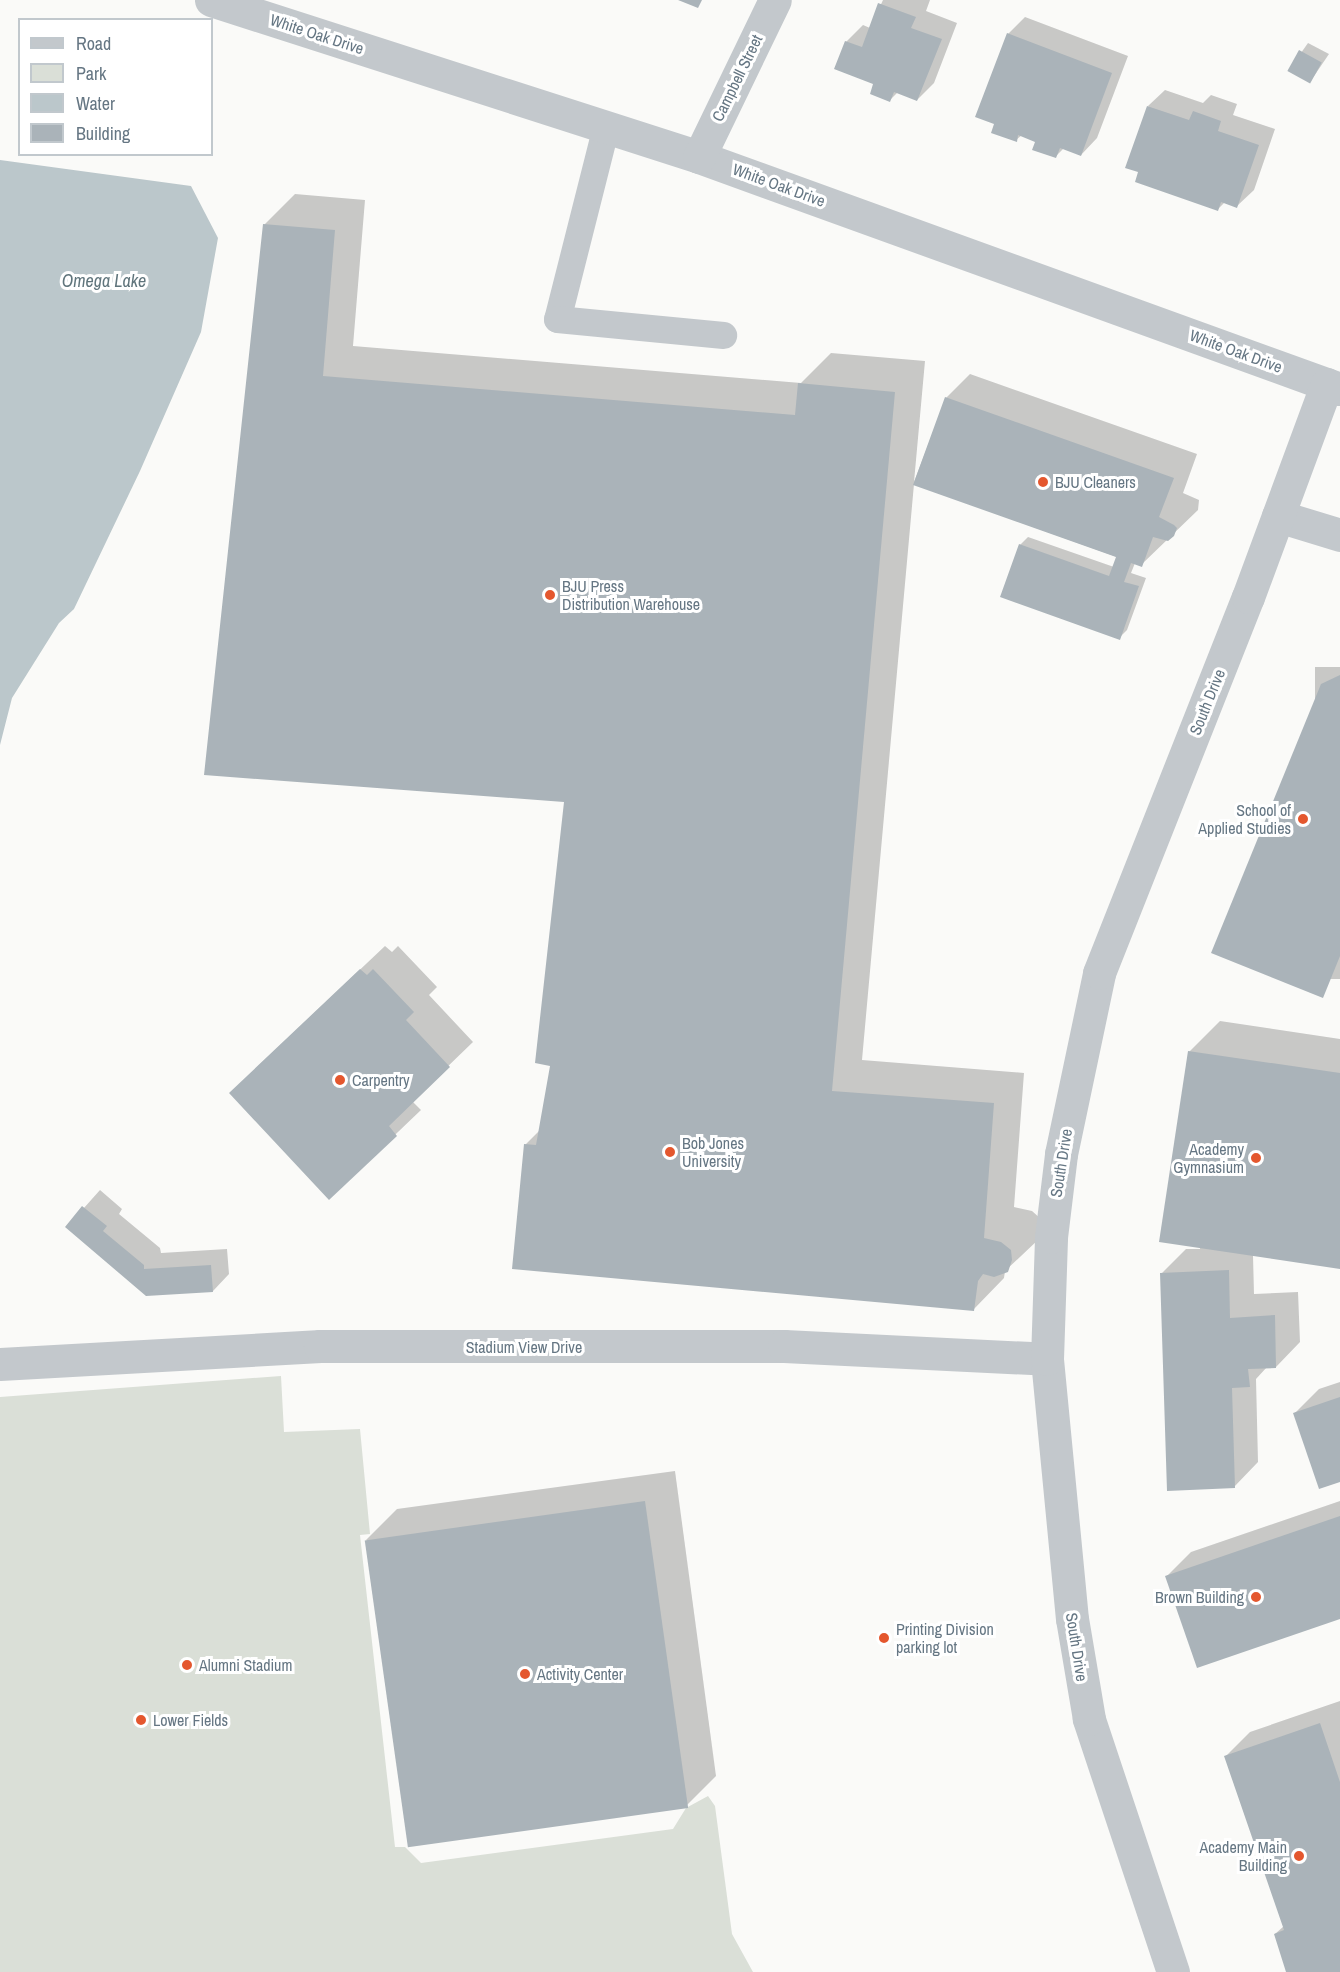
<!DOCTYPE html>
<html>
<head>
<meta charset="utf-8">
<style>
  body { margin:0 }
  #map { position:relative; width:1340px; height:1972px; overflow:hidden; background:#fafaf8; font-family:"Archivo Narrow",sans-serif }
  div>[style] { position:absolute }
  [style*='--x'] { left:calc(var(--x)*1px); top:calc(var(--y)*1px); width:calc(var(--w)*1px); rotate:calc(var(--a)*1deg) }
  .green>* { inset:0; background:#dadfd7 }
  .water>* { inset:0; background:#bbc7cb }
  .shadow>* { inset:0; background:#0003; transform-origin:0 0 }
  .building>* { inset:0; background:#aab3b9; transform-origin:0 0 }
  .lane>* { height:27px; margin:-13.5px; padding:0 13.5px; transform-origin:13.5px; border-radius:13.5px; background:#c3c8cc }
  .street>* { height:33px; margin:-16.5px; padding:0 16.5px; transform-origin:16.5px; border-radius:16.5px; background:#c3c8cc }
  .dots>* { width:16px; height:16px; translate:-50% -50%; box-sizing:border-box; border:3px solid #fff; border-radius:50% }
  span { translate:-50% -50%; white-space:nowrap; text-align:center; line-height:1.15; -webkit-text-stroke:6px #fff; paint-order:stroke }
  .street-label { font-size:16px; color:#657683 }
  .poi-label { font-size:16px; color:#657683 }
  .left { translate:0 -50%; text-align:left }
  .right { translate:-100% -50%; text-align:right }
  .water-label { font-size:18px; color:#60757c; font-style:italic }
  .legend { position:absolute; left:18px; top:18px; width:195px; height:138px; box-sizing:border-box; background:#fff; border:2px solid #c1c8cd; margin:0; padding:8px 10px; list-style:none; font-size:18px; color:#657683 }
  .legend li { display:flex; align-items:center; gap:12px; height:30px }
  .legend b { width:30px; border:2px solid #c1c8cd }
</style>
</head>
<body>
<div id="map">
  <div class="green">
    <div style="clip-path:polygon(281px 1376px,284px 1432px,360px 1429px,370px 1534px,360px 1535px,395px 1847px,405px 1847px,421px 1863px,673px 1829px,686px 1808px,708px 1796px,715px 1806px,732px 1934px,753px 1972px,0 1972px,0 1397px)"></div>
  </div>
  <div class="water">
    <div style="clip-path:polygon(0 160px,191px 186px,218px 238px,201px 332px,140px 471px,74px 609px,59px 623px,12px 698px,0 745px)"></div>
  </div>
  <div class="shadow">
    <div style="clip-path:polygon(883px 0,930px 0,926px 11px,957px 23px,934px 83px,917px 100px,898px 92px,890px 100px,846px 42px,863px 25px,870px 28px)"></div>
    <div style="clip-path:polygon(1025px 17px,1128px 56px,1097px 138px,1081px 155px,1064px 148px,1055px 157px,1037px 141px,1022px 135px,1016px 140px,996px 123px,1008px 34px)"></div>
    <div style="clip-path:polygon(1308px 43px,1329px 54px,1310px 82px,1289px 70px)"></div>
    <div style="clip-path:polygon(1165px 90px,1203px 103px,1211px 95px,1237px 104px,1233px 115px,1275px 129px,1254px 190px,1237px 206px,1225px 202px,1218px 209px,1148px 106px)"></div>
    <div style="clip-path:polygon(295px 194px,365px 200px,353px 346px,801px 383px,831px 353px,925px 361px,914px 482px,946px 398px,970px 374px,1197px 454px,1183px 493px,1199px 500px,1198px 510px,1141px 565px,1135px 563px,1131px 573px,1146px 578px,1127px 630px,1119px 638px,1020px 545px,1028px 537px,1114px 567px,1117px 557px,914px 484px,862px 1060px,1024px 1073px,1014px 1207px,1032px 1211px,1041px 1219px,1039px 1239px,1005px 1271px,1004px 1278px,974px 1309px,525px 1145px,540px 1130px,552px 1065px,565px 800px,206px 774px,264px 225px)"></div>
    <div style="left:1340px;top:667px;width:312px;height:25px;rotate:90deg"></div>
    <div style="clip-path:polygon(385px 946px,392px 952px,398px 946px,437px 987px,429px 995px,473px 1042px,412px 1101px,421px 1110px,330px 1197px,255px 1069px)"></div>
    <div style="clip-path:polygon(1220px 1021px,1340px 1039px,1340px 1268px,1253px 1255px,1254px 1294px,1298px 1292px,1300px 1342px,1276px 1367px,1267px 1367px,1256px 1379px,1258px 1462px,1234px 1487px,1162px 1273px,1186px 1249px,1200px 1249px,1189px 1052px)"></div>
    <div style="clip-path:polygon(100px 1190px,122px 1209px,119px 1214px,160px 1248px,161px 1253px,227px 1249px,229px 1274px,213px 1291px,146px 1295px,67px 1227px)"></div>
    <div style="clip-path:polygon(1340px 1382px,1340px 1480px,1295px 1413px,1319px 1389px)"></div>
    <div style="clip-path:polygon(675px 1471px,716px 1776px,685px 1807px,366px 1540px,397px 1509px)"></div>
    <div style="clip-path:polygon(1340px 1501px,1340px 1618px,1167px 1576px,1191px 1552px)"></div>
    <div style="clip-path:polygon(1340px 1701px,1340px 1972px,1288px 1972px,1275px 1934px,1284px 1926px,1226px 1756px,1250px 1732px)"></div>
  </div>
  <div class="building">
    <div style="clip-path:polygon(678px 0,702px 0,698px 8px)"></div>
    <div style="clip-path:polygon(878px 3px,916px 17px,911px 28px,942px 39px,917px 101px,894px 92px,890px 102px,870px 94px,873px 84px,834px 69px,845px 41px,862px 47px)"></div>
    <div style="clip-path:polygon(1007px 33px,1112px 73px,1081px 156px,1060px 148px,1056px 158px,1032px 150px,1035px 142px,1018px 135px,1017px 142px,991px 133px,994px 124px,975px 117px)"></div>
    <div style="left:1299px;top:50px;width:26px;height:24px;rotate:29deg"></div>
    <div style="clip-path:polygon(1147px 106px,1189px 120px,1193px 111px,1221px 121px,1218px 131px,1259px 145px,1237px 208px,1221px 202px,1218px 211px,1135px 182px,1138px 172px,1125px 168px)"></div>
    <div style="clip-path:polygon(263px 224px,335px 230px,323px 376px,795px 415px,798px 383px,895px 392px,832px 1091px,994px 1103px,984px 1238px,1001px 1242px,1011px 1250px,1012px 1260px,1008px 1272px,994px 1277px,983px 1274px,978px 1281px,974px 1311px,512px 1269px,524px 1144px,536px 1145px,550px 1066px,535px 1063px,564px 802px,204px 775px)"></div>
    <div style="clip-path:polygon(945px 397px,1174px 478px,1159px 517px,1174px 525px,1177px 528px,1174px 536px,1168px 541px,1153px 537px,1142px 567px,1131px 563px,1124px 582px,1139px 586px,1120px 640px,1000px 597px,1019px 544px,1109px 576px,1116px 557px,913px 485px)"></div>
    <div style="clip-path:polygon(1340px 675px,1340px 956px,1323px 998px,1211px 953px,1321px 684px)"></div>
    <div style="clip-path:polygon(360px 969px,367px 975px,373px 969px,414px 1012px,406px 1020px,450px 1067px,389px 1126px,397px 1136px,329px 1200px,229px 1093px)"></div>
    <div style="clip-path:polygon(1188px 1051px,1340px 1073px,1340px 1269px,1159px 1242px)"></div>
    <div style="clip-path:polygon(82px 1206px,107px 1226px,103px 1231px,144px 1265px,144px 1269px,211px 1265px,213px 1292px,146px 1296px,65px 1227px)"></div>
    <div style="clip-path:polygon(1229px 1270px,1230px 1318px,1275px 1315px,1276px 1368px,1248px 1369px,1250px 1387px,1232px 1388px,1235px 1488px,1167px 1491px,1160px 1273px)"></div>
    <div style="clip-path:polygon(1340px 1397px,1340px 1482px,1319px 1489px,1293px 1413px)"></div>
    <div style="left:645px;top:1501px;width:310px;height:283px;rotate:82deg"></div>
    <div style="clip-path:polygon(1340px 1516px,1340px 1619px,1197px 1668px,1165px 1576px)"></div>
    <div style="clip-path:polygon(1320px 1723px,1340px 1782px,1340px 1972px,1286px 1972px,1274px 1934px,1284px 1930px,1224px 1756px)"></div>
  </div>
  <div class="lane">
    <div style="--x:606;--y:126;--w:199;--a:104.2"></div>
    <div style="--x:557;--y:319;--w:167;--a:5.5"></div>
  </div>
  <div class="street">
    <div style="--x:211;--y:0;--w:513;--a:17.83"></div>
    <div style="--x:699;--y:157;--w:682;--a:19.9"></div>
    <div style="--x:699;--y:157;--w:174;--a:-64.2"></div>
    <div style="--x:1278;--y:516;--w:65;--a:17"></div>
    <div style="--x:0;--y:1364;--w:321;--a:-3.2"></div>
    <div style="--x:320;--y:1346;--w:464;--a:0"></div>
    <div style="--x:784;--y:1346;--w:263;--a:2.8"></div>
    <div style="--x:1173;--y:1972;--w:267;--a:-108.4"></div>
    <div style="--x:1089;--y:1719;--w:101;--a:-99.6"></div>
    <div style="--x:1072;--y:1619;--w:261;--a:-95.5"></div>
    <div style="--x:1047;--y:1359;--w:122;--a:-88.1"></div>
    <div style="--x:1051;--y:1237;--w:84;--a:-83.1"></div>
    <div style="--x:1061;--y:1154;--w:185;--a:-78.1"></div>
    <div style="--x:1099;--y:973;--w:404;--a:-68.4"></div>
    <div style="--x:1248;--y:597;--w:227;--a:-69.7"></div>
  </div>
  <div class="dots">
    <div style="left:1043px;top:482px;background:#e4572e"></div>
    <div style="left:550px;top:595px;background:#e4572e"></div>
    <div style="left:1303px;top:819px;background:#e4572e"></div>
    <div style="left:340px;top:1080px;background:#e4572e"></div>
    <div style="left:670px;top:1152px;background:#e4572e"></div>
    <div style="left:1256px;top:1158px;background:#e4572e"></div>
    <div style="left:1256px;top:1597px;background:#e4572e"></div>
    <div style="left:884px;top:1638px;background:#e4572e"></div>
    <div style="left:187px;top:1665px;background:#e4572e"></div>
    <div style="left:525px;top:1674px;background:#e4572e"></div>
    <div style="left:141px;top:1720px;background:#e4572e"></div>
    <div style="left:1299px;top:1856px;background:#e4572e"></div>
  </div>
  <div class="street-label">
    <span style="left:317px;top:34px;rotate:18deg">White Oak Drive</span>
    <span style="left:737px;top:78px;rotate:-64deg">Campbell Street</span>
    <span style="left:779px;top:185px;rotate:20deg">White Oak Drive</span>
    <span style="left:1236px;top:351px;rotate:20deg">White Oak Drive</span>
    <span style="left:1207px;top:702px;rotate:-68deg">South Drive</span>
    <span style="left:1061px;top:1163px;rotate:-81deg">South Drive</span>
    <span style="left:524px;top:1347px">Stadium View Drive</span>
    <span style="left:1077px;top:1647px;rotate:81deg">South Drive</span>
  </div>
  <div class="poi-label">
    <span class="left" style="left:1055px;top:482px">BJU Cleaners</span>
    <span class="left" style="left:562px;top:595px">BJU Press<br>Distribution Warehouse</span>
    <span class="right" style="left:1291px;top:819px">School of<br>Applied Studies</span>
    <span class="left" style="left:352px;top:1080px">Carpentry</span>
    <span class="left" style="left:682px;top:1152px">Bob Jones<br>University</span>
    <span class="right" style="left:1244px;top:1158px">Academy<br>Gymnasium</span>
    <span class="right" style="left:1244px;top:1597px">Brown Building</span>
    <span class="left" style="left:896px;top:1638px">Printing Division<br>parking lot</span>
    <span class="left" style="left:199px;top:1665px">Alumni Stadium</span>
    <span class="left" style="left:537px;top:1674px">Activity Center</span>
    <span class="left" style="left:153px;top:1720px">Lower Fields</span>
    <span class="right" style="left:1287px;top:1856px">Academy Main<br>Building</span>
  </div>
  <div class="water-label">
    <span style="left:104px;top:281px">Omega Lake</span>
  </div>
  <ul class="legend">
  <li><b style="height:8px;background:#c3c8cc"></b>Road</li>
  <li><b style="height:16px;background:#dadfd7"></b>Park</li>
  <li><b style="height:16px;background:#bbc7cb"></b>Water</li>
  <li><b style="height:16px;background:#aab3b9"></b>Building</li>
  </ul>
</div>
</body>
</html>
